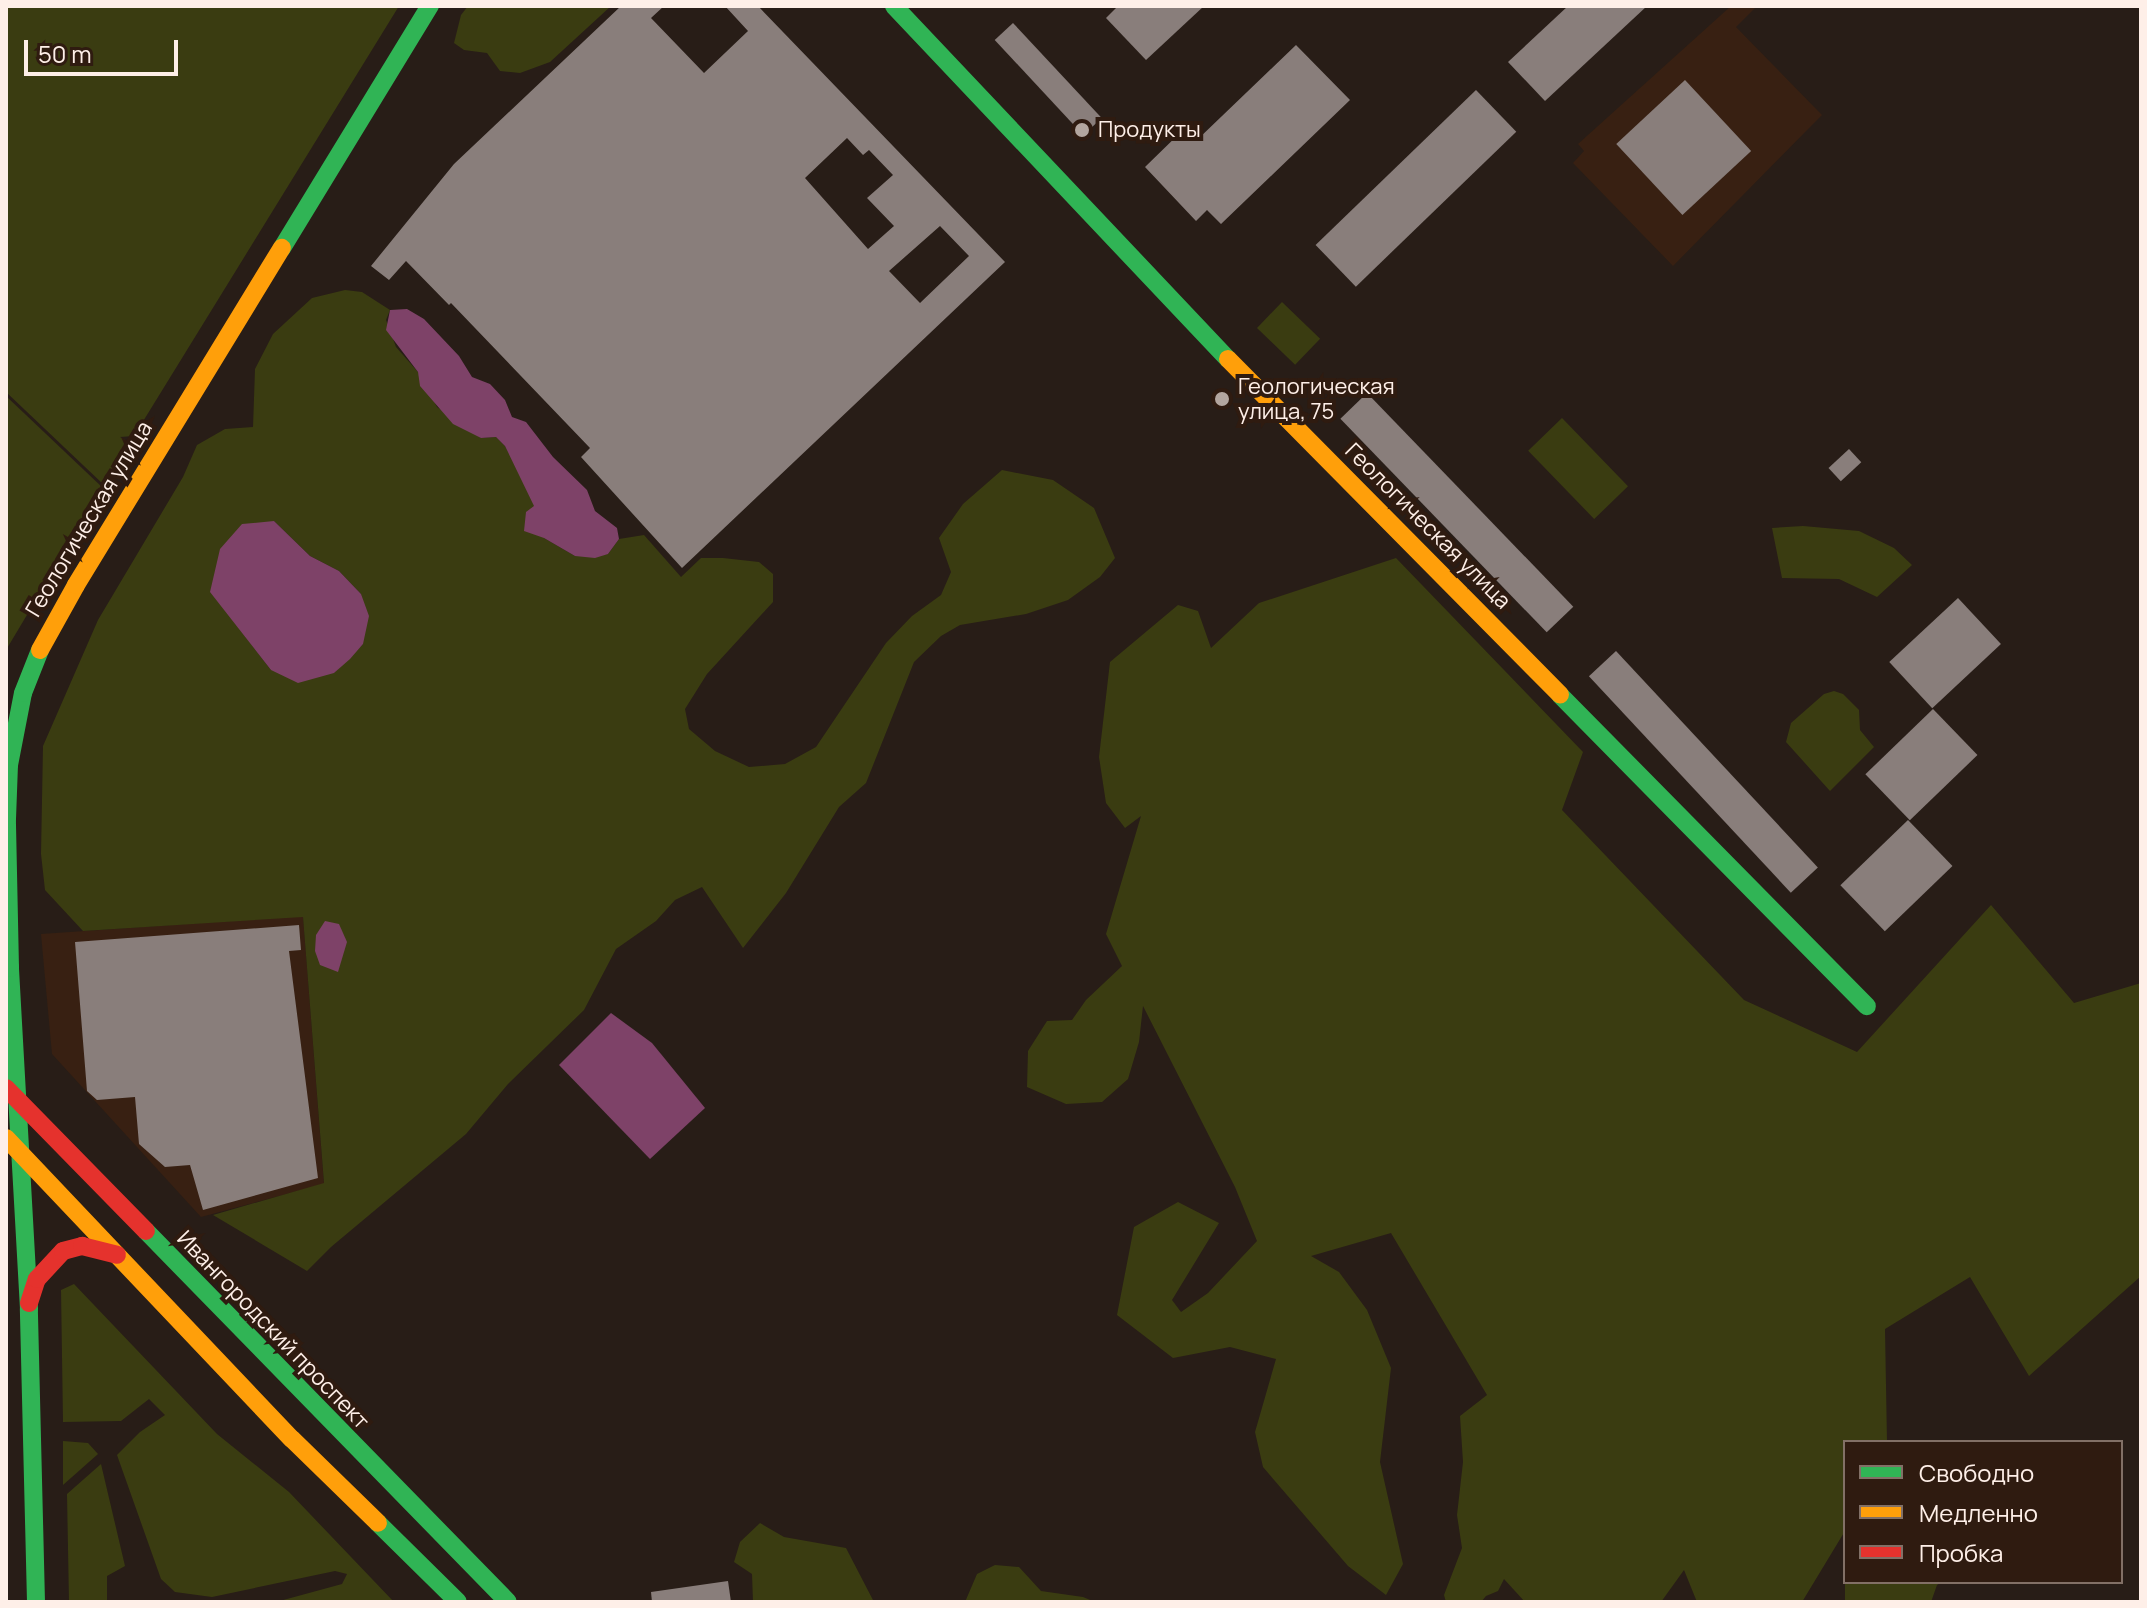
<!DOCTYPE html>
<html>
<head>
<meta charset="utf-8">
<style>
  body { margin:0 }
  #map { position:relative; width:2147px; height:1608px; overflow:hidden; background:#281d17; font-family:Manrope,sans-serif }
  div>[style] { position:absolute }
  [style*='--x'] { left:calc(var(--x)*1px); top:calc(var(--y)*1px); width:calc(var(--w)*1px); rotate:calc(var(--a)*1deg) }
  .built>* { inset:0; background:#382012 }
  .green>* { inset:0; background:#3a3c11; transform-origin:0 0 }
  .water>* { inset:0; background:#7e4268 }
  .building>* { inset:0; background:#897e7b; transform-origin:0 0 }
  .fast>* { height:18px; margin:-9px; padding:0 9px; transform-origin:9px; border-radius:9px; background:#30b455 }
  .slow>* { height:18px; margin:-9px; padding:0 9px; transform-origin:9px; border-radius:9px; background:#ff9f0a }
  .jam>* { height:18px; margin:-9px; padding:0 9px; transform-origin:9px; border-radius:9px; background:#e5322d }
  .dots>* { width:22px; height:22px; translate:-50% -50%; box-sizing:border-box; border:4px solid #2f1b10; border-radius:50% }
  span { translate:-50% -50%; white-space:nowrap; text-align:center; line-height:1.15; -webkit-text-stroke:8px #2f1b10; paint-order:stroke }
  .poi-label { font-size:22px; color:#feefe8 }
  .left { translate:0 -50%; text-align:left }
  .street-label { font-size:22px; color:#feefe8 }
  .frame { position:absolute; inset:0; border:8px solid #feefe8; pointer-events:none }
  .legend { position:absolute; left:1843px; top:1440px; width:280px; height:144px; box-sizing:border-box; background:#2f1b10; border:2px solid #827066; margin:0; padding:10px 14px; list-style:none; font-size:24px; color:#feefe8 }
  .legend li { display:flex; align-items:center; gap:16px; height:40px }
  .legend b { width:40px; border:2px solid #827066 }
  .scale { position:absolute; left:24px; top:40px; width:154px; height:36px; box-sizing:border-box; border:4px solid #feefe8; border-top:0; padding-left:10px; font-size:24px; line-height:28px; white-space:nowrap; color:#feefe8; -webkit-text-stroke:6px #2f1b10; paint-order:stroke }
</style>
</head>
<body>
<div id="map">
  <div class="built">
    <div style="clip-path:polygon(1731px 6px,1757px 6px,1736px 27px,1822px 115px,1673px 266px,1573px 163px,1584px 151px,1578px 144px)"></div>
    <div style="clip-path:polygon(303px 916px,324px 1184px,201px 1217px,52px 1054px,41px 934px)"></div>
  </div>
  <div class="green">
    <div style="clip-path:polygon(6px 6px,399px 6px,134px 436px,120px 437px,129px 442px,125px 456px,104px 485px,6px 392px)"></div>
    <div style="clip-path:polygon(468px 6px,611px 6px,550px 62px,520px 73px,500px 71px,487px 53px,464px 50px,454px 43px,461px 15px)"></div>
    <div style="clip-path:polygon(evenodd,345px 290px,362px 292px,390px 310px,386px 320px,396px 347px,418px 372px,437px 407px,481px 438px,496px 437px,505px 446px,530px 492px,544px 538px,575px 556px,608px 554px,619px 539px,644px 535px,681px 577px,701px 558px,723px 558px,759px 562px,773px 574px,773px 602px,707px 674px,685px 709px,689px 729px,715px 751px,749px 767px,785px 764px,816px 747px,886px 643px,912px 616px,941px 595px,951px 572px,939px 538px,963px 504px,1002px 470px,1053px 480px,1094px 508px,1115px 558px,1100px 577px,1068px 600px,1026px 614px,960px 625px,941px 636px,914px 662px,866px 783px,839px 807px,786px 893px,743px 948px,702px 887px,675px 900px,656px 921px,616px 949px,584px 1010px,508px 1084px,466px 1134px,331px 1247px,307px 1271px,213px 1215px,324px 1183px,303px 917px,83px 931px,45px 890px,41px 854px,43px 746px,98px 620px,183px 477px,197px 445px,225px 429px,253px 427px,255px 369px,273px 334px,312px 298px,345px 290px,274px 521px,310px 556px,339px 571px,361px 594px,363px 644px,334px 673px,271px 670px,211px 592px,274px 521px)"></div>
    <div style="left:1282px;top:302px;width:53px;height:36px;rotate:44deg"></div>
    <div style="clip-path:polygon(6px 396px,103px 488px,6px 650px)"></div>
    <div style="left:1562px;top:418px;width:95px;height:47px;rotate:46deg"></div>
    <div style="clip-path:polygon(1803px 526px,1859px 531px,1894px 548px,1912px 565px,1877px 597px,1839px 579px,1782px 578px,1772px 528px)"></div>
    <div style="clip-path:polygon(1396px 558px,1583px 752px,1562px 810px,1744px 1000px,1857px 1052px,1991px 905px,2074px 1003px,2141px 983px,2141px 1276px,2029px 1376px,1970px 1277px,1885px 1329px,1887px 1442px,1845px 1442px,1845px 1531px,1802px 1602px,1697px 1602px,1684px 1570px,1661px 1602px,1525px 1602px,1504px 1579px,1498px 1591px,1486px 1596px,1481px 1602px,1446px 1602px,1444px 1595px,1462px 1548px,1457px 1515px,1463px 1462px,1460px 1416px,1487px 1395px,1391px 1233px,1311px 1256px,1339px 1272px,1367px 1310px,1391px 1368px,1380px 1462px,1403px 1564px,1386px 1595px,1348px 1566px,1263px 1467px,1255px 1432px,1276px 1359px,1230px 1347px,1173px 1358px,1117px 1315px,1134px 1227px,1178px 1202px,1219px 1223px,1172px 1300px,1181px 1312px,1208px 1293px,1257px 1241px,1235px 1187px,1143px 1006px,1139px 1042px,1128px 1079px,1102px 1102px,1066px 1104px,1027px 1087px,1028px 1051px,1047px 1021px,1072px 1020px,1086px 1000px,1122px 966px,1106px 934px,1141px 816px,1125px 828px,1106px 803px,1099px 757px,1110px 662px,1178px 605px,1198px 611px,1211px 648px,1259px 603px)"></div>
    <div style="clip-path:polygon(1834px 691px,1843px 694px,1859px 710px,1860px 730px,1874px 747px,1830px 791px,1786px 742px,1791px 723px,1824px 694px)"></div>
    <div style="clip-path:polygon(74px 1284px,217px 1434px,289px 1492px,394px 1602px,276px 1602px,342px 1584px,347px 1574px,335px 1571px,212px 1597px,175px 1592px,161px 1579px,117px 1455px,140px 1432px,165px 1415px,149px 1399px,121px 1421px,63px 1422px,61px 1290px)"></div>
    <div style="clip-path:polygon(63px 1441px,88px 1443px,98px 1454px,63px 1485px)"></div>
    <div style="clip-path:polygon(101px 1464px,125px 1566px,107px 1576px,107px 1602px,69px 1602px,67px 1494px)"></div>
    <div style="clip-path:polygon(760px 1523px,784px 1537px,846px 1548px,874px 1602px,753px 1602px,752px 1574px,734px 1562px,740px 1542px)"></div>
    <div style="clip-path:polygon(1845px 1545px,1845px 1582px,1942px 1582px,1937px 1585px,1931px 1602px,1845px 1602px)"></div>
    <div style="clip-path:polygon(995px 1565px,1019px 1567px,1041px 1591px,1083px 1597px,1095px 1602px,965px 1602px,977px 1574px)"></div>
  </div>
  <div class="water">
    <div style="clip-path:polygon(407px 309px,424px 319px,459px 356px,472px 377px,490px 384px,505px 400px,512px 417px,526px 422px,553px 457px,587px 490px,595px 511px,617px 528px,619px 539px,608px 554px,595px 558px,575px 556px,544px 538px,524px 531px,526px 512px,534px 506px,505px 446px,496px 437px,481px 438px,453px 424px,420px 386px,418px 372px,386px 330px,390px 310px)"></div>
    <div style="clip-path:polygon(274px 521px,310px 556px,339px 571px,361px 594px,369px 616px,363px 644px,350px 659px,334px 673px,298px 683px,271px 670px,210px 592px,220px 549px,242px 524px)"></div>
    <div style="clip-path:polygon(325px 921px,339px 924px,347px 942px,338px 972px,320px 965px,315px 951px,316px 935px)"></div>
    <div style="clip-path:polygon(611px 1013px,652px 1043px,705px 1108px,650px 1159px,559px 1065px)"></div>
  </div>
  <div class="building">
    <div style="clip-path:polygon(evenodd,621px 6px,664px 6px,651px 18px,704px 73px,748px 31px,725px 6px,758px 6px,1005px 262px,682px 568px,581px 457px,590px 448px,451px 303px,449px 305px,406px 261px,389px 280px,371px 266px,454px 164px,621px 6px,847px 138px,863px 155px,869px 150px,893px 175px,867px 198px,894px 226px,868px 249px,805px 178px,847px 138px,621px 6px,940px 226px,969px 256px,920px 303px,889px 271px,940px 226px)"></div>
    <div style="clip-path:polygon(1118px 6px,1204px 6px,1146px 60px,1106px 18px)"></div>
    <div style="clip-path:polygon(1568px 6px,1647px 6px,1545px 101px,1508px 62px)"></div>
    <div style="left:1013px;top:23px;width:130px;height:25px;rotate:47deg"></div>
    <div style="clip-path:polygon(1296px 45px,1350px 100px,1221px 224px,1207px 210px,1196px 221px,1145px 167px,1185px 128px,1197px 140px)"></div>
    <div style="left:1685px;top:80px;width:97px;height:94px;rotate:47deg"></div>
    <div style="left:1476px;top:90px;width:58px;height:223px;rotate:46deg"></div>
    <div style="left:1367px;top:393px;width:297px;height:37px;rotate:46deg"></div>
    <div style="left:1849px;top:449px;width:18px;height:28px;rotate:47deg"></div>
    <div style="left:1958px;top:598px;width:63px;height:94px;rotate:47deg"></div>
    <div style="left:1616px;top:651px;width:296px;height:37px;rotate:47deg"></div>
    <div style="left:1933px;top:709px;width:64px;height:94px;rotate:46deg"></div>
    <div style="left:1908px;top:820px;width:64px;height:94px;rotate:46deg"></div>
    <div style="clip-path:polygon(299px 925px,301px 950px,289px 951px,318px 1178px,203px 1210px,190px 1165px,165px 1167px,139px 1144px,135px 1097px,97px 1100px,87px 1091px,75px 942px)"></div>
    <div style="clip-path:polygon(728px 1581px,731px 1602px,652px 1602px,651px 1592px)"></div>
  </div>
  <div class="fast">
    <div style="--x:894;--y:6;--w:486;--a:46.6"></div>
    <div style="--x:282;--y:248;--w:284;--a:-58.6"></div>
    <div style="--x:1560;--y:695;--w:437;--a:45.4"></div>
    <div style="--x:146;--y:1231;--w:518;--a:45.7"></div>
    <div style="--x:378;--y:1523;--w:112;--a:44.6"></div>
    <div style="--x:36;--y:1602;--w:293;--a:-91.4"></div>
    <div style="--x:29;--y:1309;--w:342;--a:-93.2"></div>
    <div style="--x:10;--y:968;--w:149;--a:-91.2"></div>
    <div style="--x:7;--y:819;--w:54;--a:-87.9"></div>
    <div style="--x:9;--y:765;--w:73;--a:-79"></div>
    <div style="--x:23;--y:693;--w:46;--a:-68.4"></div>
  </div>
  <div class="slow">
    <div style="--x:1228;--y:359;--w:472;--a:45.3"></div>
    <div style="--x:40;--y:650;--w:74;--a:-61"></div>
    <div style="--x:76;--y:585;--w:395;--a:-58.6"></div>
    <div style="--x:6;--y:1138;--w:415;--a:46.5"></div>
    <div style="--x:292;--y:1439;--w:120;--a:44.3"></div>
  </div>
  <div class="jam">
    <div style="--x:6;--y:1088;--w:200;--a:45.6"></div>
    <div style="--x:29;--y:1303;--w:25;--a:-72"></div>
    <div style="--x:37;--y:1279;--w:38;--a:-47"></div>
    <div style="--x:63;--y:1251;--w:20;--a:-15"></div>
    <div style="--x:82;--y:1246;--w:36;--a:14"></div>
  </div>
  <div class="dots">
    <div style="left:1082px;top:130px;background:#b3a69f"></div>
    <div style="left:1222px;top:399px;background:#b3a69f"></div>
  </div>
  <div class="poi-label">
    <span class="left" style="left:1098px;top:130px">Продукты</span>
    <span class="left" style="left:1238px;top:399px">Геологическая<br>улица, 75</span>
  </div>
  <div class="street-label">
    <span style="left:89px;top:519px;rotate:-59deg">Геологическая улица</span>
    <span style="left:1428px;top:526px;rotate:45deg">Геологическая улица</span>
    <span style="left:273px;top:1330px;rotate:46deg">Ивангородский проспект</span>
  </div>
  <div class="frame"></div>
  <ul class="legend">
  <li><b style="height:10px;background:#30b455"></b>Свободно</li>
  <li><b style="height:10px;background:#ff9f0a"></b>Медленно</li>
  <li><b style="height:10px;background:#e5322d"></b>Пробка</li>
  </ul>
  <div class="scale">50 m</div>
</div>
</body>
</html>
